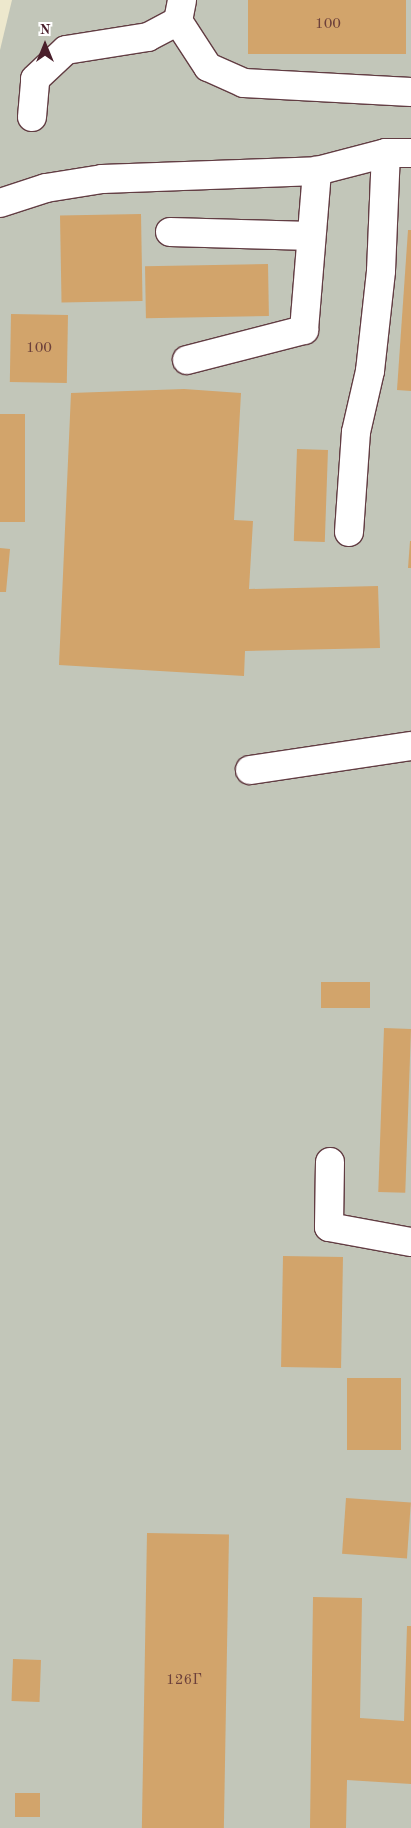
<!DOCTYPE html>
<meta charset="utf-8">
<style>
body{margin:0}
#map{position:relative;width:411px;height:1828px;overflow:hidden;background:#ede8cd;font-family:"Old Standard TT",serif}
div>[style]{position:absolute}
[style*='--x']{left:calc(var(--x)*1px);top:calc(var(--y)*1px);width:calc(var(--w)*1px);rotate:calc(var(--a)*1deg)}
.industrial>*{inset:0;background:#c2c6b9}
.building>*{inset:0;background:#d2a46b;transform-origin:0 0}
.roads{filter:drop-shadow(1px 0 #623d43) drop-shadow(-1px 0 #623d43) drop-shadow(0 1px #623d43) drop-shadow(0 -1px #623d43)}
.minor>*{height:28px;margin:-14px;padding:0 14px;transform-origin:14px;border-radius:14px;background:#fff}
span{translate:-50% -50%;white-space:nowrap;text-align:center;line-height:1.15;-webkit-text-stroke:4px #fff;paint-order:stroke}
.number-label{font-size:15px;color:#6c403b}
.number-label span{-webkit-text-stroke-width:0}
.north{position:absolute;left:20px;top:20px;width:50px;height:50px;-webkit-text-stroke:4px #fff;paint-order:stroke;rotate:0deg;font-size:14px;font-weight:700;line-height:20px;text-align:center;color:#4a1f2b}
.north::after{content:'';display:block;margin:auto;width:18px;height:22px;background:#4a1f2b;clip-path:polygon(50% 0,100% 100%,50% 72%,0 100%)}
</style>
<div id="map">
<div class="industrial">
<div style="clip-path:polygon(12px 0,411px 0,411px 1828px,0 1828px,0 50px)"></div>
</div>
<div class="building">
<div style="left:248px;top:0;width:158px;height:54px"></div>
<div style="left:141px;top:214px;width:87px;height:81px;rotate:89deg"></div>
<div style="clip-path:polygon(408px 230px,411px 230px,411px 391px,397px 390px)"></div>
<div style="left:268px;top:264px;width:52px;height:123px;rotate:89deg"></div>
<div style="left:11px;top:314px;width:57px;height:68px;rotate:1deg"></div>
<div style="clip-path:polygon(184px 389px,241px 393px,234px 520px,253px 521px,249px 589px,378px 586px,380px 648px,245px 651px,244px 676px,59px 665px,71px 393px)"></div>
<div style="left:0;top:414px;width:25px;height:108px"></div>
<div style="left:297px;top:449px;width:31px;height:92px;rotate:2deg"></div>
<div style="clip-path:polygon(410px 541px,411px 541px,411px 568px,408px 568px)"></div>
<div style="clip-path:polygon(0 548px,10px 549px,6px 592px,0 592px)"></div>
<div style="left:321px;top:982px;width:49px;height:26px"></div>
<div style="left:384px;top:1028px;width:27px;height:164px;rotate:2deg"></div>
<div style="left:283px;top:1256px;width:60px;height:111px;rotate:1deg"></div>
<div style="left:347px;top:1378px;width:54px;height:72px"></div>
<div style="left:346px;top:1498px;width:65px;height:56px;rotate:4deg"></div>
<div style="left:147px;top:1533px;width:82px;height:295px;rotate:1deg"></div>
<div style="clip-path:polygon(313px 1597px,362px 1598px,360px 1718px,404px 1721px,407px 1626px,411px 1626px,411px 1784px,347px 1780px,346px 1828px,310px 1828px)"></div>
<div style="left:13px;top:1659px;width:28px;height:42px;rotate:2deg"></div>
<div style="left:40px;top:1793px;width:24px;height:25px;rotate:90deg"></div>
</div>
<div class="roads">
<div class="minor">
<div style="--x:178;--y:21;--w:55;--a:56.9"></div>
<div style="--x:208;--y:67;--w:39;--a:24"></div>
<div style="--x:244;--y:83;--w:167;--a:3.1"></div>
<div style="--x:32;--y:117;--w:38;--a:-85"></div>
<div style="--x:35;--y:79;--w:42;--a:-43.1"></div>
<div style="--x:66;--y:50;--w:83;--a:-9"></div>
<div style="--x:148;--y:37;--w:34;--a:-28"></div>
<div style="--x:178;--y:21;--w:21;--a:-79"></div>
<div style="--x:0;--y:203;--w:48;--a:-18.1"></div>
<div style="--x:46;--y:188;--w:57;--a:-9.1"></div>
<div style="--x:102;--y:179;--w:215;--a:-2.1"></div>
<div style="--x:170;--y:232;--w:141;--a:1.6"></div>
<div style="--x:187;--y:360;--w:121;--a:-14.4"></div>
<div style="--x:304;--y:330;--w:160;--a:-85.3"></div>
<div style="--x:317;--y:171;--w:71;--a:-14.6"></div>
<div style="--x:386;--y:153;--w:25;--a:0"></div>
<div style="--x:349;--y:532;--w:100;--a:-86"></div>
<div style="--x:356;--y:432;--w:63;--a:-77.1"></div>
<div style="--x:370;--y:371;--w:101;--a:-83.7"></div>
<div style="--x:381;--y:271;--w:118;--a:-87.6"></div>
<div style="--x:250;--y:770;--w:163;--a:-8.5"></div>
<div style="--x:330;--y:1162;--w:65;--a:90.9"></div>
<div style="--x:329;--y:1227;--w:83;--a:10.4"></div>
</div>
</div>
<div class="number-label">
<span style="left:328px;top:25px">100</span>
<span style="left:39px;top:349px">100</span>
<span style="left:184px;top:1681px">126Г</span>
</div>
<div class="north">N</div>
</div>
